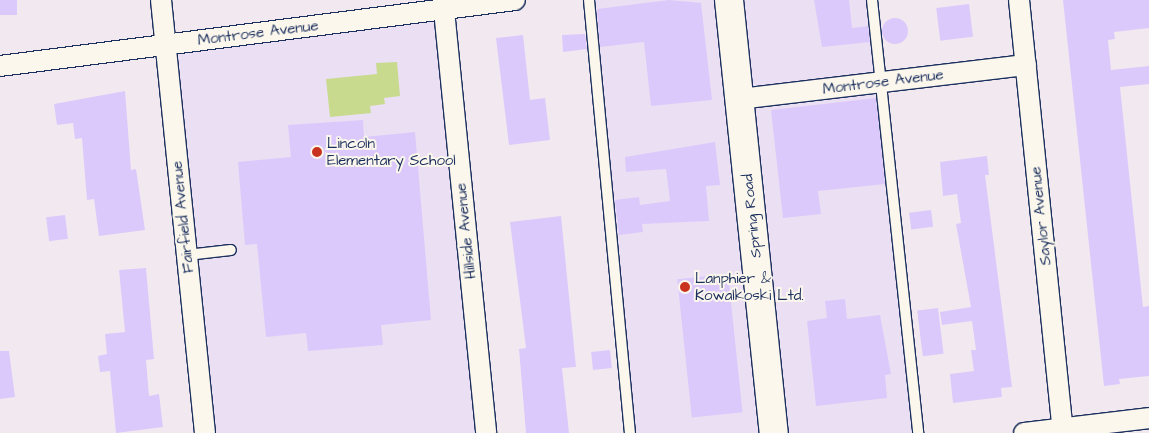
<!DOCTYPE html>
<style>
body{margin:0}
#map{position:relative;width:1149px;height:433px;overflow:hidden;background:#f2e9f0;font-family:"Architects Daughter",sans-serif}
div>[style]{position:absolute}
[style*='--x']{left:calc(var(--x)*1px);top:calc(var(--y)*1px);width:calc(var(--w)*1px);rotate:calc(var(--a)*1deg)}
.built>*{inset:0;background:#ebdff3;transform-origin:0 0}
.green>*{inset:0;background:#c8da8e}
.building>*{inset:0;background:#dcc9fb;transform-origin:0 0}
.round{border-radius:50%}
.roads{filter:drop-shadow(1px 0 #1b2f5e) drop-shadow(-1px 0 #1b2f5e) drop-shadow(0 1px #1b2f5e) drop-shadow(0 -1px #1b2f5e)}
.lane>*{height:10px;margin:-5px;padding:0 5px;transform-origin:5px;border-radius:5px;background:#fbf7ec}
.street>*{height:20px;margin:-10px;padding:0 10px;transform-origin:10px;border-radius:10px;background:#fbf7ec}
.secondary>*{height:28px;margin:-14px;padding:0 14px;transform-origin:14px;border-radius:14px;background:#fbf7ec}
.dots>*{width:14px;height:14px;translate:-50% -50%;box-sizing:border-box;border:2px solid #fbf7ec;border-radius:50%}
span{translate:-50% -50%;white-space:nowrap;text-align:center;line-height:1.15;-webkit-text-stroke:4px #fbf7ec;paint-order:stroke}
.street-label{font-size:15px;color:#1b2f5e}
.poi-label{font-size:15px;color:#1b2f5e}
.left{translate:0 -50%;text-align:left}
</style>
<div id="map">
<div class="built">
<div style="clip-path:polygon(587px 0,871px 0,919px 433px,626px 433px)"></div>
<div style="left:437px;top:16px;width:419px;height:267px;rotate:84deg"></div>
</div>
<div class="green">
<div style="clip-path:polygon(397px 62px,400px 96px,384px 98px,385px 104px,370px 106px,371px 113px,330px 117px,326px 79px,377px 74px,376px 63px)"></div>
</div>
<div class="building">
<div style="left:0;top:0;width:17px;height:15px"></div>
<div style="clip-path:polygon(669px 0,701px 3px,712px 100px,651px 106px,644px 42px,600px 47px,597px 9px)"></div>
<div style="clip-path:polygon(814px 0,849px 0,852px 28px,868px 26px,870px 42px,822px 47px)"></div>
<div style="clip-path:polygon(1063px 0,1149px 0,1149px 28px,1114px 32px,1115px 39px,1108px 40px,1111px 70px,1149px 66px,1149px 84px,1120px 87px,1143px 307px,1149px 306px,1149px 376px,1119px 379px,1120px 384px,1104px 386px)"></div>
<div style="left:969px;top:4px;width:33px;height:33px;rotate:83deg"></div>
<div class="round" style="left:882px;top:18px;width:26px;height:26px"></div>
<div style="clip-path:polygon(585px 34px,587px 49px,563px 52px,562px 35px)"></div>
<div style="clip-path:polygon(523px 35px,530px 100px,545px 98px,550px 140px,509px 145px,496px 38px)"></div>
<div style="clip-path:polygon(125px 91px,131px 170px,136px 169px,145px 230px,99px 236px,94px 199px,87px 200px,82px 138px,75px 139px,73px 123px,57px 125px,54px 104px)"></div>
<div style="clip-path:polygon(876px 98px,885px 184px,818px 191px,821px 214px,783px 218px,771px 110px)"></div>
<div style="clip-path:polygon(363px 120px,364px 137px,415px 132px,431px 320px,381px 325px,383px 345px,308px 351px,306px 333px,266px 337px,257px 244px,245px 245px,238px 162px,291px 157px,288px 125px)"></div>
<div style="clip-path:polygon(715px 142px,720px 185px,706px 186px,709px 221px,642px 224px,643px 232px,619px 235px,615px 200px,639px 197px,640px 205px,670px 201px,666px 169px,626px 172px,625px 157px)"></div>
<div style="clip-path:polygon(987px 156px,989px 175px,985px 175px,1012px 387px,1001px 388px,1002px 397px,953px 403px,950px 374px,974px 371px,971px 350px,976px 350px,972px 321px,942px 325px,940px 312px,971px 307px,956px 224px,961px 223px,957px 194px,943px 196px,940px 162px)"></div>
<div style="left:931px;top:210px;width:17px;height:22px;rotate:83deg"></div>
<div style="left:65px;top:215px;width:24px;height:19px;rotate:83deg"></div>
<div style="clip-path:polygon(561px 216px,576px 367px,562px 368px,569px 433px,526px 433px,519px 349px,526px 348px,510px 222px)"></div>
<div style="clip-path:polygon(146px 268px,154px 359px,146px 360px,149px 396px,159px 394px,163px 427px,116px 433px,110px 371px,100px 372px,98px 356px,107px 354px,105px 334px,125px 332px,119px 270px)"></div>
<div style="left:728px;top:274px;width:139px;height:51px;rotate:84deg"></div>
<div style="clip-path:polygon(845px 299px,847px 319px,880px 315px,891px 374px,885px 375px,887px 398px,816px 406px,807px 321px,827px 318px,825px 301px)"></div>
<div style="left:938px;top:308px;width:46px;height:21px;rotate:83deg"></div>
<div style="left:610px;top:350px;width:18px;height:19px;rotate:84deg"></div>
<div style="clip-path:polygon(0 351px,9px 351px,15px 397px,0 399px)"></div>
</div>
<div class="roads">
<div class="lane">
<div style="--x:589;--y:0;--w:435;--a:84.6"></div>
<div style="--x:872;--y:0;--w:435;--a:83.9"></div>
<div style="--x:187;--y:255;--w:44;--a:-6.5"></div>
</div>
<div class="street">
<div style="--x:161;--y:0;--w:435;--a:84.2"></div>
<div style="--x:443;--y:0;--w:435;--a:84.3"></div>
<div style="--x:1019;--y:0;--w:435;--a:84.2"></div>
<div style="--x:0;--y:66;--w:519;--a:-7.3"></div>
<div style="--x:740;--y:99;--w:288;--a:-6.8"></div>
<div style="--x:1024;--y:433;--w:126;--a:-6.8"></div>
</div>
<div class="secondary">
<div style="--x:729;--y:0;--w:435;--a:84.1"></div>
</div>
</div>
<div class="dots">
<div style="left:317px;top:152px;background:#c8321e"></div>
<div style="left:685px;top:287px;background:#c8321e"></div>
</div>
<div class="street-label">
<span style="left:258px;top:33px;rotate:-7deg">Montrose Avenue</span>
<span style="left:883px;top:82px;rotate:-7deg">Montrose Avenue</span>
<span style="left:752px;top:216px;rotate:-96deg">Spring Road</span>
<span style="left:1041px;top:216px;rotate:-96deg">Saylor Avenue</span>
<span style="left:183px;top:217px;rotate:-96deg">Fairfield Avenue</span>
<span style="left:466px;top:231px;rotate:-96deg">Hillside Avenue</span>
</div>
<div class="poi-label">
<span class="left" style="left:327px;top:152px">Lincoln<br>Elementary School</span>
<span class="left" style="left:695px;top:287px">Lanphier &amp;<br>Kowalkoski Ltd.</span>
</div>
</div>
